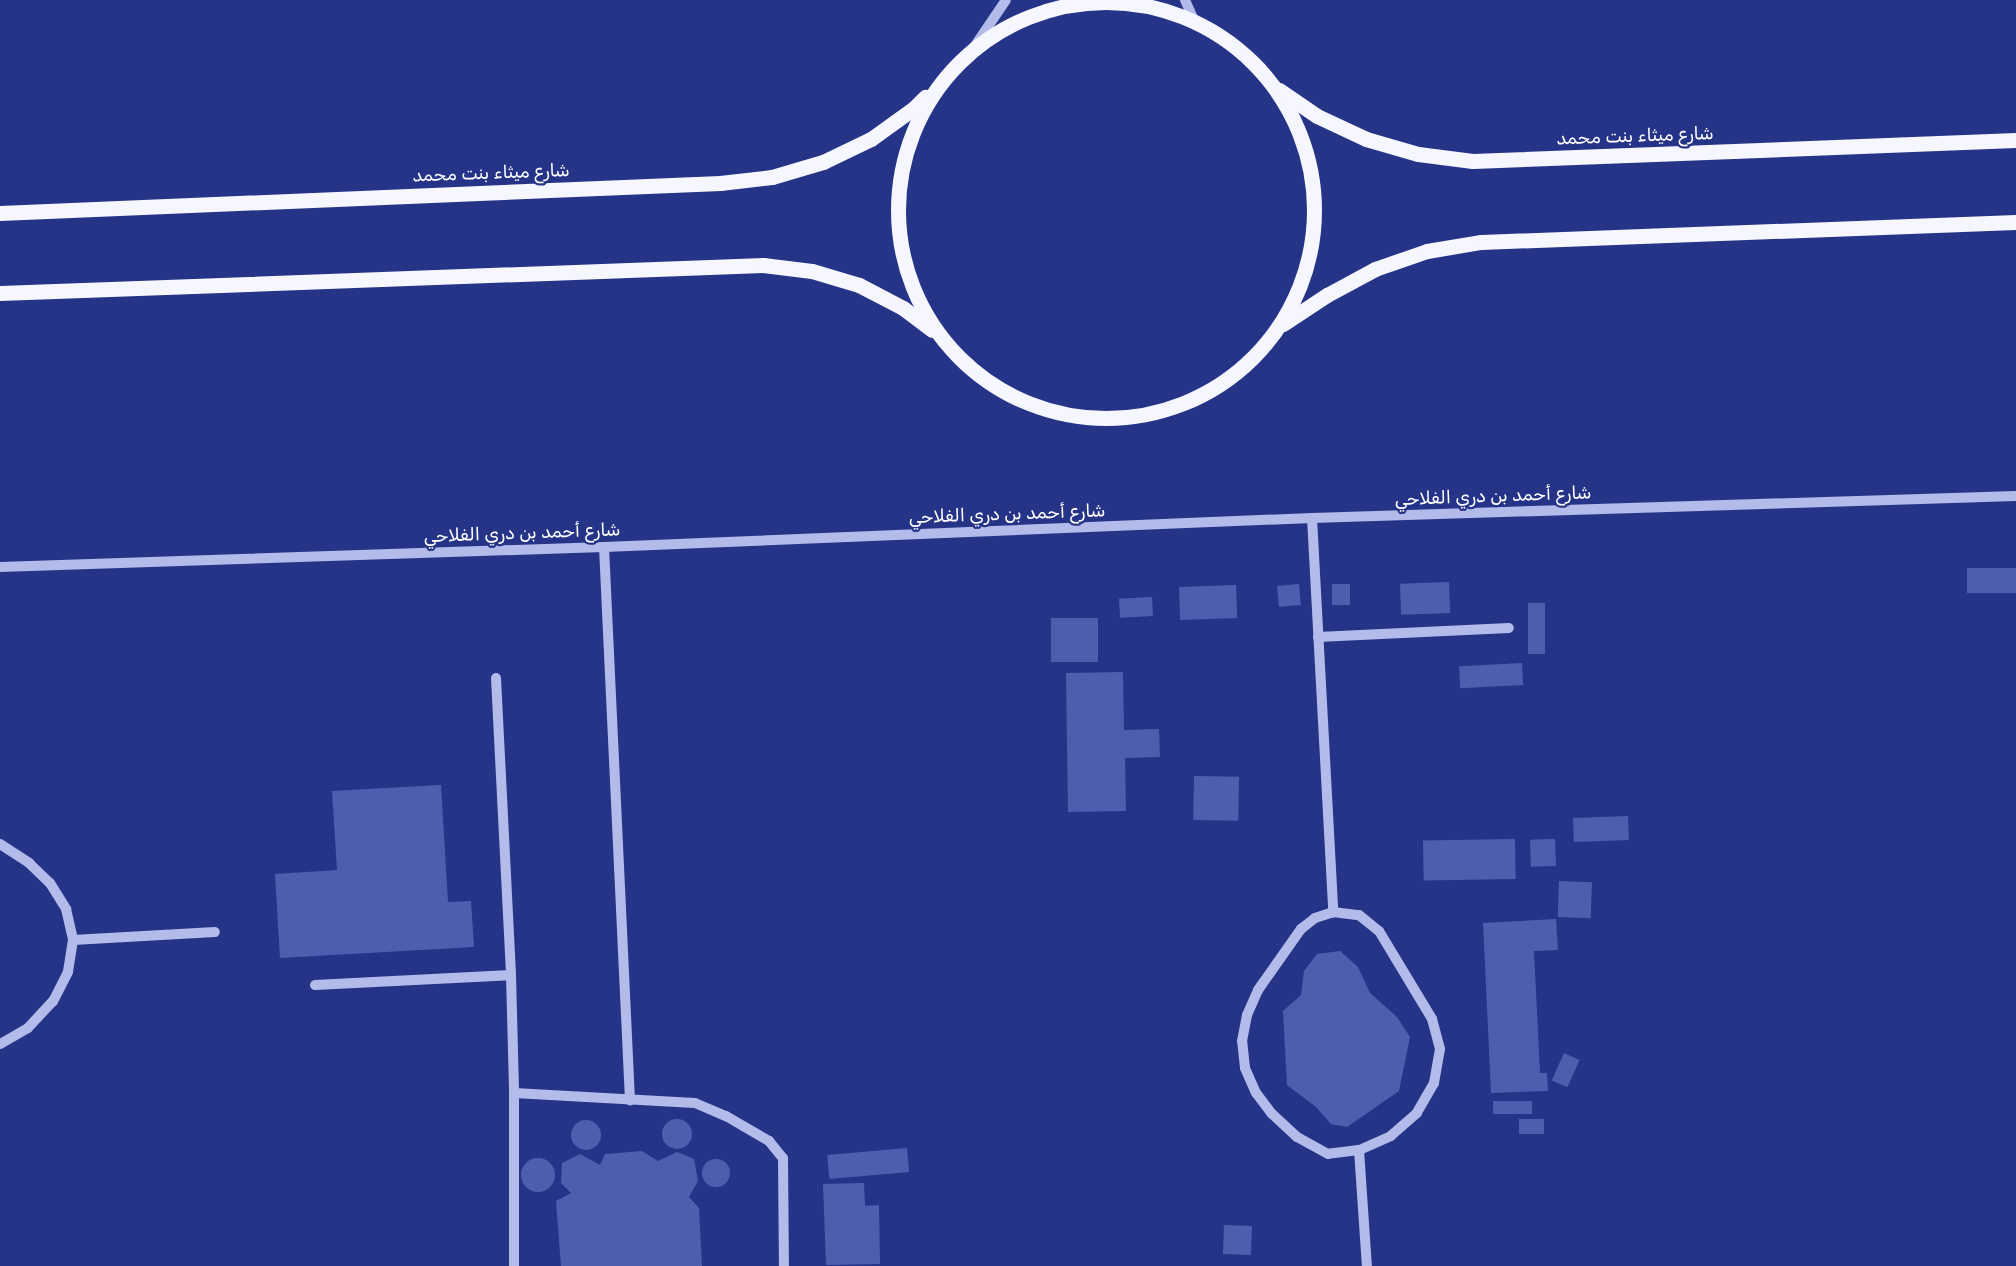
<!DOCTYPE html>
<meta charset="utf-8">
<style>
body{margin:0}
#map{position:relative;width:2016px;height:1266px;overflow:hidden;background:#263488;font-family:Rubik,"Noto Sans Arabic",sans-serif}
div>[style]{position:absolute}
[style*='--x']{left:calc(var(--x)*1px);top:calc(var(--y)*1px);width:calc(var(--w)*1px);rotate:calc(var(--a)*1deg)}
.building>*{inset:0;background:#4e5eaf;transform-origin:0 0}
.round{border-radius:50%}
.minor>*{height:10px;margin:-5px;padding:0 5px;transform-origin:5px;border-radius:5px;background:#b2bbe9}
.major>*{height:15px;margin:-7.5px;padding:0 7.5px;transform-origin:7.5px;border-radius:7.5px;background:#f5f6fe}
.major>.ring{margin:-7.5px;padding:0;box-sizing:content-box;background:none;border:15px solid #f5f6fe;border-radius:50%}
span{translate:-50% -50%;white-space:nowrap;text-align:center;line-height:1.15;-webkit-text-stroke:4.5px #263488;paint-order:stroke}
.street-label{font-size:18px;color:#fff}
</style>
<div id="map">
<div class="building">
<div style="left:2016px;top:568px;width:25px;height:49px;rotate:90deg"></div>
<div style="left:1449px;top:582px;width:31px;height:49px;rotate:88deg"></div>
<div style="left:1299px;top:584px;width:21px;height:22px;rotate:85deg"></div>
<div style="left:1350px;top:584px;width:21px;height:18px;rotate:90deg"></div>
<div style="left:1236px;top:585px;width:33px;height:57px;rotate:88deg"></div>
<div style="left:1152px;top:597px;width:19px;height:33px;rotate:87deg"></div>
<div style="left:1528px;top:603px;width:17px;height:51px"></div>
<div style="left:1051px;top:618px;width:47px;height:44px"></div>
<div style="left:1522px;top:663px;width:22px;height:63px;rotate:87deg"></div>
<div style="clip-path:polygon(1123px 672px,1124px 730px,1159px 729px,1160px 757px,1125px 758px,1126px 811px,1068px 812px,1066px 673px)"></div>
<div style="left:1194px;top:776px;width:45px;height:44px;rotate:1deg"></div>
<div style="clip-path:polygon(441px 785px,448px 902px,471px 901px,474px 947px,280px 958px,275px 874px,337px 870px,332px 791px)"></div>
<div style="left:1628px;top:816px;width:24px;height:55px;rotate:88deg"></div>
<div style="left:1515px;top:839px;width:40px;height:92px;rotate:89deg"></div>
<div style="left:1555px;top:839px;width:27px;height:25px;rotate:88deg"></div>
<div style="left:1559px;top:881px;width:33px;height:36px;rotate:2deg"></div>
<div style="clip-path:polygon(1556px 919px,1558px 950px,1534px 951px,1540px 1073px,1547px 1073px,1548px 1091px,1491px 1093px,1483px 923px)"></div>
<div style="clip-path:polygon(1340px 951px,1358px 967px,1370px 993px,1397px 1017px,1410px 1037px,1399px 1091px,1347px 1127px,1331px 1124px,1316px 1107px,1287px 1085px,1283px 1011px,1301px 995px,1304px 971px,1317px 954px)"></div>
<div style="left:1564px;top:1053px;width:17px;height:30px;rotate:24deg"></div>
<div style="left:1532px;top:1101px;width:13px;height:39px;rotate:90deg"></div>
<div style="left:1519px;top:1119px;width:25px;height:15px"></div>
<div class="round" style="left:662px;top:1119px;width:30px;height:30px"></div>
<div class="round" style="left:571px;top:1120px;width:30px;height:30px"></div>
<div style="left:907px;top:1148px;width:24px;height:80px;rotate:85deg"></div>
<div style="clip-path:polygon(642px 1151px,658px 1161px,677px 1152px,694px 1159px,698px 1181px,689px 1197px,699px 1208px,702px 1266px,561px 1266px,556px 1201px,571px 1193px,561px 1183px,562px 1163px,580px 1154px,600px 1165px,605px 1154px)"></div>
<div class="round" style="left:521px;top:1158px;width:34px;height:34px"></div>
<div class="round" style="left:702px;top:1159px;width:28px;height:28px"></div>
<div style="clip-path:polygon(864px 1183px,865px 1206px,879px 1205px,880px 1264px,826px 1265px,823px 1184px)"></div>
<div style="left:1224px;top:1225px;width:28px;height:29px;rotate:2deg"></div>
</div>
<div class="minor">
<div style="--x:1185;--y:0;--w:24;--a:66"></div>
<div style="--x:972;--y:50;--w:60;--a:-55.8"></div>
<div style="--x:1312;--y:518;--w:395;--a:86.9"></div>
<div style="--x:604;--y:547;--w:554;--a:87.31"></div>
<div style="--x:0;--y:567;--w:604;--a:-1.9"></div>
<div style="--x:604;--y:547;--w:709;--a:-2.35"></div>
<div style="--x:1312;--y:518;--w:704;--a:-1.79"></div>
<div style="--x:1318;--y:637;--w:191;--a:-2.7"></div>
<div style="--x:496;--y:678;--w:297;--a:87.1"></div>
<div style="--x:511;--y:975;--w:118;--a:88.5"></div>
<div style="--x:514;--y:1093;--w:173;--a:90"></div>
<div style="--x:0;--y:844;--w:35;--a:33"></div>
<div style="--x:29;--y:863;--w:29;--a:44"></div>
<div style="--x:50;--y:883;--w:31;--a:58"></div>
<div style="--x:66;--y:909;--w:32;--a:77"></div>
<div style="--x:73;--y:940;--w:32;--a:99"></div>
<div style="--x:68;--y:972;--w:33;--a:117"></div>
<div style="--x:53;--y:1001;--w:37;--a:133"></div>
<div style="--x:28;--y:1028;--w:32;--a:150"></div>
<div style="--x:1333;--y:912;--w:26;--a:7"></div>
<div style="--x:1359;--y:915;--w:26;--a:39"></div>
<div style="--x:1379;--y:931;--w:103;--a:58.9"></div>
<div style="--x:1432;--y:1019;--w:31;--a:75"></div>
<div style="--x:1440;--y:1049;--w:35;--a:100"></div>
<div style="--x:1434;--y:1083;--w:34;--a:120"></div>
<div style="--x:1417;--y:1113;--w:35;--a:139"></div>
<div style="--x:1391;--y:1136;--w:35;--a:156"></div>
<div style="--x:1359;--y:1150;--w:31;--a:173"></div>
<div style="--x:1328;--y:1154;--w:35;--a:-151"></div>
<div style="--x:1297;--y:1137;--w:34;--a:-137"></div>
<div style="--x:1272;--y:1114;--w:26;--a:-127"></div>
<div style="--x:1256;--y:1093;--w:27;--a:-114"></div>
<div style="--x:1245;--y:1068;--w:27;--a:-96"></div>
<div style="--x:1242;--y:1041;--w:26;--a:-79"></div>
<div style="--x:1247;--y:1015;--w:27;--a:-66"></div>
<div style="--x:1258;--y:990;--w:75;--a:-54.8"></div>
<div style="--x:1301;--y:929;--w:18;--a:-38"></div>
<div style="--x:1315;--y:918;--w:19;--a:-18"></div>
<div style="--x:73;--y:940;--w:142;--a:-3.2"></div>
<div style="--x:315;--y:985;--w:196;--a:-2.9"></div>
<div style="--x:514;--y:1093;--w:181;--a:3.2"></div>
<div style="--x:695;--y:1103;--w:34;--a:23"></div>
<div style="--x:726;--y:1116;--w:50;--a:30.2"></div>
<div style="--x:769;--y:1141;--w:22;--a:51"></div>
<div style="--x:783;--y:1158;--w:108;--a:89.5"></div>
<div style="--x:1359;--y:1150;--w:116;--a:86.1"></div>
</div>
<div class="major">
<div class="ring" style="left:898px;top:2px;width:401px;height:401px"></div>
<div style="--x:1279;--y:90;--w:46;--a:34.4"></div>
<div style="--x:1317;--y:116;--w:54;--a:25.1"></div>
<div style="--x:1366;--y:139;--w:54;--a:16.1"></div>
<div style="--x:1418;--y:154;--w:55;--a:7.3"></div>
<div style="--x:1473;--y:161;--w:543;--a:-2.21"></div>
<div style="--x:0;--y:213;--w:721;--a:-2.39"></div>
<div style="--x:720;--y:183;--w:52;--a:-6.6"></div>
<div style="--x:772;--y:177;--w:53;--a:-16.4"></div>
<div style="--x:823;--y:162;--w:53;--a:-25.6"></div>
<div style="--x:871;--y:139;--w:53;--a:-35.8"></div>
<div style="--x:914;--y:108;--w:16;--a:-45"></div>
<div style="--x:0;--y:293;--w:764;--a:-2.1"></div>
<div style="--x:763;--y:265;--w:49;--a:7"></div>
<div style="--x:812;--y:271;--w:49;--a:16.6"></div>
<div style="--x:859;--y:285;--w:50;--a:27.6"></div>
<div style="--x:903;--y:308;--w:36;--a:37"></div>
<div style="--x:1283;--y:324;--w:53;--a:-33.4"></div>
<div style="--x:1327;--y:295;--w:55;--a:-28.4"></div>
<div style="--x:1375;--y:269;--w:55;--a:-19.1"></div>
<div style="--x:1427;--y:251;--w:55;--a:-9.5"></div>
<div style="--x:1481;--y:242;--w:535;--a:-2.14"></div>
</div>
<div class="street-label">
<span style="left:1635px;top:136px;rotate:-2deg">شارع ميثاء بنت محمد</span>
<span style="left:491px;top:173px;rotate:-2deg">شارع ميثاء بنت محمد</span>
<span style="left:1493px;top:496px;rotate:-2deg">شارع أحمد بن دري الفلاحي</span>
<span style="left:1007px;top:514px;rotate:-2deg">شارع أحمد بن دري الفلاحي</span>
<span style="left:522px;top:533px;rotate:-2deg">شارع أحمد بن دري الفلاحي</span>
</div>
</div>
